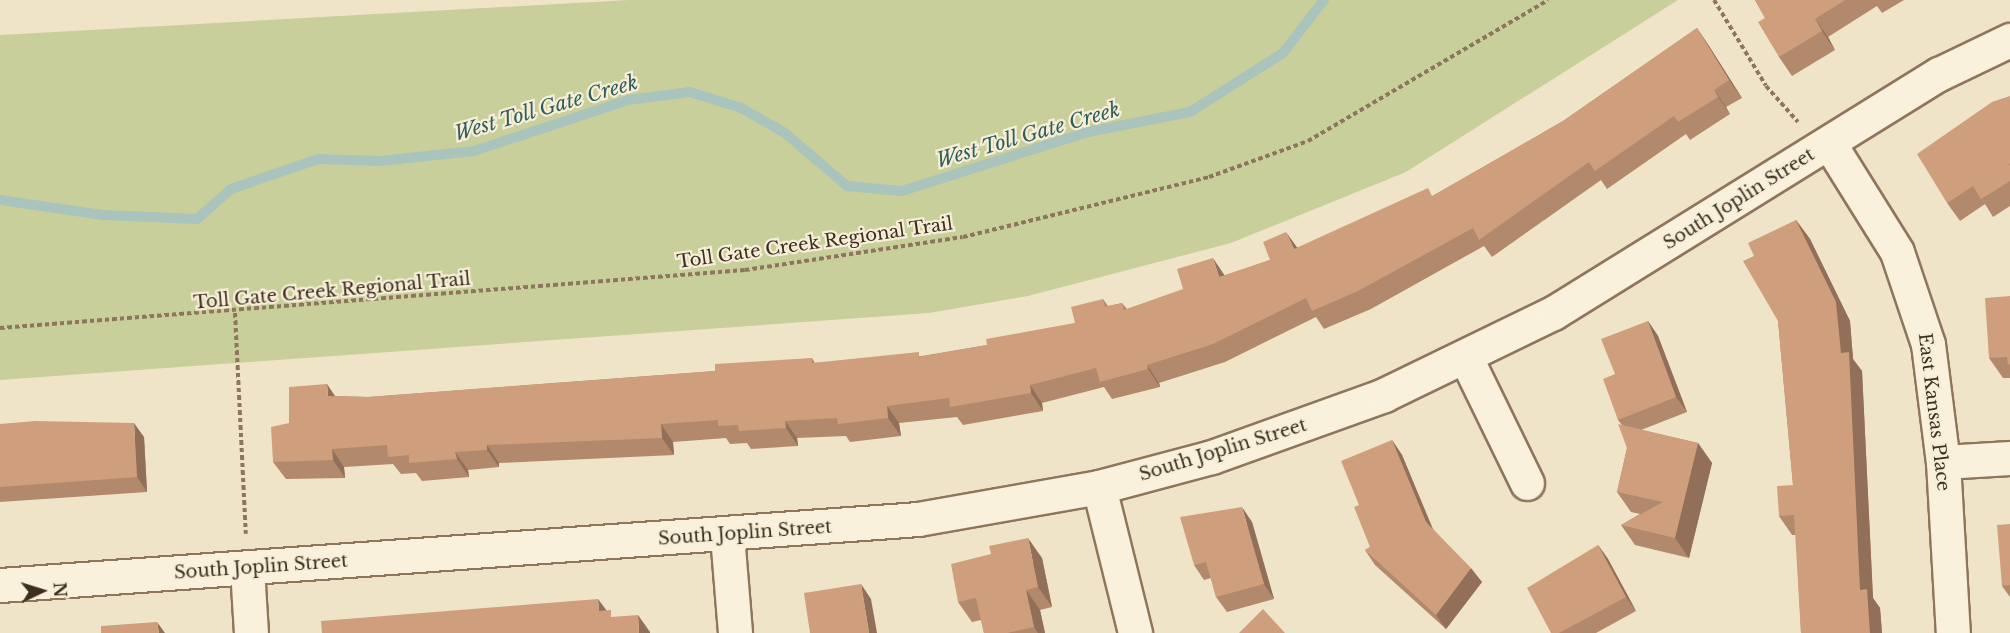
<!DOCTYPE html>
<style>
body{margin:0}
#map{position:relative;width:2010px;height:633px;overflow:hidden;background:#f0e4c8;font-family:"Libre Baskerville",serif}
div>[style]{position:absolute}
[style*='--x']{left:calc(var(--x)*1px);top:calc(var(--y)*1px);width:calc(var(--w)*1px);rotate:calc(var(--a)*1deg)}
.green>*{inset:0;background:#c9cf9b}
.stream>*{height:10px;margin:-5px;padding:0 5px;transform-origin:5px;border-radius:5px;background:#a9c4bc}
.path>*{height:4px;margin-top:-2px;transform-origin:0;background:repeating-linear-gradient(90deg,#8d765c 0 4.5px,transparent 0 7.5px)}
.roads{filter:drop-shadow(2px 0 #8d765c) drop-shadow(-2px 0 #8d765c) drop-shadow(0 2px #8d765c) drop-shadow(0 -2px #8d765c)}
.minor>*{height:33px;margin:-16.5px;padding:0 16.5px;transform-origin:16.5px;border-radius:16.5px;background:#faf1dc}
.wall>*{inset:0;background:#b2896c}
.shaded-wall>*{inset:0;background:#916f58}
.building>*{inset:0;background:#cf9f7d}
span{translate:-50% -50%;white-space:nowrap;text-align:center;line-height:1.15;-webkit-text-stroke:4.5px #f7eed8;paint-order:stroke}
.street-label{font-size:18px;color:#3d2e20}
.water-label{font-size:20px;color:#2f5d5a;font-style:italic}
.north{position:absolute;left:12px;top:561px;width:60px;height:60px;-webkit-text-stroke:4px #f7eed8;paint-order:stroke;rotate:86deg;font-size:16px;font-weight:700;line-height:24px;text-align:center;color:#3d2e20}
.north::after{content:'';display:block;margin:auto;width:21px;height:27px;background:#3d2e20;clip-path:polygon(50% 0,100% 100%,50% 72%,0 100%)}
</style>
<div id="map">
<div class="green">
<div style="clip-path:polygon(629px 0,1678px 0,1406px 172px,1231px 243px,1028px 296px,929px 313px,0 380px,0 35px)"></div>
</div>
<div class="stream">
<div style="--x:0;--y:200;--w:104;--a:8.3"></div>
<div style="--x:103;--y:215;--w:94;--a:2.4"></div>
<div style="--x:197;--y:219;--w:45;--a:-41.4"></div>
<div style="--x:231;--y:189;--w:92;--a:-19"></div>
<div style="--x:318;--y:159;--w:62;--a:1.8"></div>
<div style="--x:380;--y:161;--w:95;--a:-6.1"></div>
<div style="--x:474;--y:151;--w:162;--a:-18.3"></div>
<div style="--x:628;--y:100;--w:63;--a:-7.4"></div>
<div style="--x:690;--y:92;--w:53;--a:17.4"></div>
<div style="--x:741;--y:108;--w:51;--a:29.6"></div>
<div style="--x:785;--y:133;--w:82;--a:40.5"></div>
<div style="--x:847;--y:186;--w:55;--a:5.2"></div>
<div style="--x:902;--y:191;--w:195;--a:-17.6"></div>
<div style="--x:1088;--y:132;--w:104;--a:-11.1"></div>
<div style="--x:1190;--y:112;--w:110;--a:-32.4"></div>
<div style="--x:1283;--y:53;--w:67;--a:-52.3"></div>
</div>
<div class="path">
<div style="--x:1714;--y:0;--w:100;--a:58.8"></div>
<div style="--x:1766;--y:86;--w:48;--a:48.4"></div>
<div style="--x:235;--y:313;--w:221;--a:87.2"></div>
<div style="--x:0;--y:328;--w:747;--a:-4.45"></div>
<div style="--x:745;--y:270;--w:220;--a:-8.6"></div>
<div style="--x:963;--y:237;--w:253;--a:-13.7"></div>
<div style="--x:1209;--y:177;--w:105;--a:-20"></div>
<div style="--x:1308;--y:141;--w:278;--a:-30.4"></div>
</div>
<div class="roads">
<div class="minor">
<div style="--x:1829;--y:143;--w:128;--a:58"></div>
<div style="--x:1897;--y:252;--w:97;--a:71.4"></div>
<div style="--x:1928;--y:344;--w:119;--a:82.8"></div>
<div style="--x:1943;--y:462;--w:171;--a:86.7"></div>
<div style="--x:1466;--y:358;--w:139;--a:64"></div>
<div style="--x:1943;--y:462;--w:67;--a:-3.4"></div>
<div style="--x:1099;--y:487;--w:150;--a:76.1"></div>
<div style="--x:727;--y:535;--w:98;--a:85.3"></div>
<div style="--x:247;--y:568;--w:65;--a:86.5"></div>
<div style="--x:0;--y:585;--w:920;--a:-4.11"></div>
<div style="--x:918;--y:519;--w:184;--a:-10"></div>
<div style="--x:1099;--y:487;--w:117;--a:-14.9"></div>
<div style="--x:1212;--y:457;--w:183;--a:-19.8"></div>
<div style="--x:1384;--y:395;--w:188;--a:-25.9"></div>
<div style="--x:1553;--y:313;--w:454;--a:-31.8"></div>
<div style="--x:1939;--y:74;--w:79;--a:-25.6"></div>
</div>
</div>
<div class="wall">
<div style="clip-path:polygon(1755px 0,1904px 0,1882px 13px,1877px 6px,1828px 37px,1835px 50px,1792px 76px,1779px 57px,1765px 18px)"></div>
<div style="clip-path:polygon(1697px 28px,1709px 46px,1742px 98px,1726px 107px,1730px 114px,1690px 140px,1686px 134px,1607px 189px,1601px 180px,1492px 257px,1484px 246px,1371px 309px,1324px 329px,1316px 317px,1225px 362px,1159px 383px,1160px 387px,1112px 399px,1104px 387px,1042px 403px,1043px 411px,963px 425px,957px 417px,899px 423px,901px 436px,850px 442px,846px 436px,797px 438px,798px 446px,751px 449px,747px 443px,730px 444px,726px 438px,673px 442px,674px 455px,499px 463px,499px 467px,468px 470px,469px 477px,422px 481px,416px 473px,401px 474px,393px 464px,344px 467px,345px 478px,286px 479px,273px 462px,335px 396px,368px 397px,715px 371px,812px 358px,815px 363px,922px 356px,987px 345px,1075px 323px,1103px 299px,1108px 306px,1122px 303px,1127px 309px,1270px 260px,1297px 248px,1433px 196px,1563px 121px)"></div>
<div style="clip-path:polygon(2010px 96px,2010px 206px,1993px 217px,1985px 204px,1960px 221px,1947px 203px)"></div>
<div style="clip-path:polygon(1796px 220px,1810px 239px,1850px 321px,1853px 359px,1862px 371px,1873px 598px,1880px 608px,1882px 633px,1801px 633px,1796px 535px,1792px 535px,1779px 516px,1793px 485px,1778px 321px,1754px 256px)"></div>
<div style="clip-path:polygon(2010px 296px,2010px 378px,2003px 378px,1989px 358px)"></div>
<div style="clip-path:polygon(1648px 321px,1658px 336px,1687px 412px,1641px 430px,1698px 443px,1712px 463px,1689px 558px,1635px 545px,1621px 525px,1640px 514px,1631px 512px,1617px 492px,1627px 448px,1622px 425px,1618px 420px,1615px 374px)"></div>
<div style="clip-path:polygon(0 424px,144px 437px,147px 492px,0 502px)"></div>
<div style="clip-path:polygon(1392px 440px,1402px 455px,1433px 529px,1482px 582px,1446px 629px,1375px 565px,1365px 550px,1370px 547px,1359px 505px)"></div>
<div style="clip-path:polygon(1252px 522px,1274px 599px,1227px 612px,1216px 597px,1211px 578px,1204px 580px,1194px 565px)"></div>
<div style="clip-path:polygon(2010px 524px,2010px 597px,2002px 586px)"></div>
<div style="clip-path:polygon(1598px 545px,1608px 559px,1636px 611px,1596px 633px,1551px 633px)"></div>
<div style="clip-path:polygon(1042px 558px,1052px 607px,1040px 610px,1045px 633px,984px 633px,981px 620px,972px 622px,958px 602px)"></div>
</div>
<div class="shaded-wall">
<div style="clip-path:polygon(1815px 19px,1828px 37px,1835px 50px,1822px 31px)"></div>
<div style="clip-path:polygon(1697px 28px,1709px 46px,1742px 98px,1729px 80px)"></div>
<div style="clip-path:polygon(1714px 90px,1726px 107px,1730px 114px,1718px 97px)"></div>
<div style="clip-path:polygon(1796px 220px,1810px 239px,1850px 321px,1853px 359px,1862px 371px,1873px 598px,1880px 608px,1882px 633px,1870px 633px,1860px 590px)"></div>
<div style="clip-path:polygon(1286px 232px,1299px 250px,1294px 249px)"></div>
<div style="clip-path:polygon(1213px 258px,1225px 276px,1219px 277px)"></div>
<div style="clip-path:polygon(1648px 321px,1658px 336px,1687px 412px,1676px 397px)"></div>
<div style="clip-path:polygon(1147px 365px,1159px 383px,1160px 387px,1148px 369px)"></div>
<div style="clip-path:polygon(327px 384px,339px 402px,328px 396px)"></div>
<div style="clip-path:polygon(1030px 385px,1042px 403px,1043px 411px,1031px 393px)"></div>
<div style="clip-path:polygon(887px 406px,899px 423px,901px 436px,888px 418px)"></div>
<div style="clip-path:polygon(785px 421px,797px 438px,798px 446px,786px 428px)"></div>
<div style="clip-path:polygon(134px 423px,144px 437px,147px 492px,137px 477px)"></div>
<div style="clip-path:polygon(661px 424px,673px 442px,674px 455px,662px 438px)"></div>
<div style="clip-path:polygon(1392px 440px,1402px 455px,1436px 537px,1426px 522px)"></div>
<div style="clip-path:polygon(1698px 443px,1712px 463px,1689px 558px,1675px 538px)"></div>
<div style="clip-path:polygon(487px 445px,499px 463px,499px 467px,487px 450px)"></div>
<div style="clip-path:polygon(332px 449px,344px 467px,345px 478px,333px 460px)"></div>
<div style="clip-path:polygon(455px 452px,468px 470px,469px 477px,457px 459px)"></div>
<div style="clip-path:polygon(1242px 507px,1252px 522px,1274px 599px,1264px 584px)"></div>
<div style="clip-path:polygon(1028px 538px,1042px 558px,1052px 607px,1038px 587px)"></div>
<div style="clip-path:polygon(1598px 545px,1608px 559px,1636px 611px,1626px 597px)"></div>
<div style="clip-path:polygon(1471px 568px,1482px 582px,1446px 629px,1436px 615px)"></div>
<div style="clip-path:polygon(861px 584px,871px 599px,877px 633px,869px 633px)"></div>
<div style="clip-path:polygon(1026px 590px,1040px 610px,1045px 633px,1038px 633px,1034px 627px)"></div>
<div style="clip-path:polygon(598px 599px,610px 615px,599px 611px)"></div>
<div style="clip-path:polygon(638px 615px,650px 632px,650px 633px,639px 633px)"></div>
<div style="clip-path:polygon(157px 622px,165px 633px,159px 633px)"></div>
</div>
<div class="building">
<div style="clip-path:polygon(1755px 0,1845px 0,1815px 19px,1822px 31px,1779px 57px,1758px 22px,1765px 18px)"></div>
<div style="clip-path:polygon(1697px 28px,1729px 80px,1714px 90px,1718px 97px,1678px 122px,1674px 116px,1595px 171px,1589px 162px,1479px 240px,1473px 228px,1358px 291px,1312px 311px,1306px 298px,1213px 344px,1147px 365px,1148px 369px,1100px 382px,1096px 368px,1030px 385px,1031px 393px,950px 407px,949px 398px,887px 406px,888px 418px,838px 424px,837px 418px,785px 421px,786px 428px,739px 431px,738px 425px,718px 426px,718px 420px,661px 424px,662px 438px,487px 445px,487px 450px,455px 452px,457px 459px,409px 463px,409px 455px,388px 457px,387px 445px,332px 449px,333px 460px,273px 462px,271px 427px,289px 423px,289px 387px,327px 384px,328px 396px,368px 397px,715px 371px,715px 364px,812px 358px,812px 363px,919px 352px,919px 357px,987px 345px,986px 339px,1075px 323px,1071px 307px,1103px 299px,1105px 307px,1122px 303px,1124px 310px,1183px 289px,1177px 269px,1213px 258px,1219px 277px,1270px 260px,1263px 242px,1286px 232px,1294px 249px,1428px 188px,1432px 196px,1563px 121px)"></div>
<div style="clip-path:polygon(2010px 96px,2010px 163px,2009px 164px,2010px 166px,2010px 181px,1981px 199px,1973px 186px,1947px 203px,1917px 154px,1992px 102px)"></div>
<div style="clip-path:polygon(1796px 220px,1836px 302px,1841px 353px,1849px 352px,1860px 590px,1867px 589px,1870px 633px,1801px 633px,1794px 515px,1779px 516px,1777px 486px,1793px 485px,1778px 321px,1743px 261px,1754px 256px,1748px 243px)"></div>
<div style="clip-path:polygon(2010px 296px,2010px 364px,2008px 365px,2007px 357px,1989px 358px,1985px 298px)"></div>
<div style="clip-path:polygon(1648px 321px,1676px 397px,1618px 420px,1603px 379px,1615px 374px,1601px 339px)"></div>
<div style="clip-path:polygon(35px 421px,134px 423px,137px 477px,0 487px,0 424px)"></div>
<div style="clip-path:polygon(1618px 424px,1698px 443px,1675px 538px,1621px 525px,1663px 502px,1617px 492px,1627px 448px)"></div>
<div style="clip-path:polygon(1392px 440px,1426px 522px,1471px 568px,1436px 615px,1365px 550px,1370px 547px,1354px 507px,1359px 505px,1341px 461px)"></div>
<div style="clip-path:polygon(1242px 507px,1264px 584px,1216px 597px,1206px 562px,1194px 565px,1180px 517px)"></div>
<div style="clip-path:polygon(2010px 524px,2010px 585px,2002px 586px,1997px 525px)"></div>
<div style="clip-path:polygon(1028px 538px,1038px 587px,1026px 590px,1034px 627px,1007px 633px,984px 633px,976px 598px,958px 602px,951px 564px,991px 554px,989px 546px)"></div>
<div style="clip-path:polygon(1598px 545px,1626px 597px,1559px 633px,1551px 633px,1527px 588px)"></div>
<div style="clip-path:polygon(861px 584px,869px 633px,810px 633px,804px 593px)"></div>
<div style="clip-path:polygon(598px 599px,599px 611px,611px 610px,611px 617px,638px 615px,639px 633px,322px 633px,321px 621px)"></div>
<div style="clip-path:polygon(1263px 609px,1285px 633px,1239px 633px)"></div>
<div style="clip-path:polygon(157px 622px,159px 633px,101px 633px,101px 626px)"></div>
</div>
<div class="street-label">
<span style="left:1739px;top:199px;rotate:-32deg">South Joplin Street</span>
<span style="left:815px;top:243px;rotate:-8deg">Toll Gate Creek Regional Trail</span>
<span style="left:332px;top:291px;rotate:-5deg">Toll Gate Creek Regional Trail</span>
<span style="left:1934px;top:412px;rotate:83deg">East Kansas Place</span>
<span style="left:1223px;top:450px;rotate:-17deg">South Joplin Street</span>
<span style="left:745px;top:533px;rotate:-4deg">South Joplin Street</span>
<span style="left:261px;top:567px;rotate:-4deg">South Joplin Street</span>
</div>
<div class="water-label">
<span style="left:546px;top:108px;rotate:-16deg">West Toll Gate Creek</span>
<span style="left:1028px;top:135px;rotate:-16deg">West Toll Gate Creek</span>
</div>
<div class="north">N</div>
</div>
